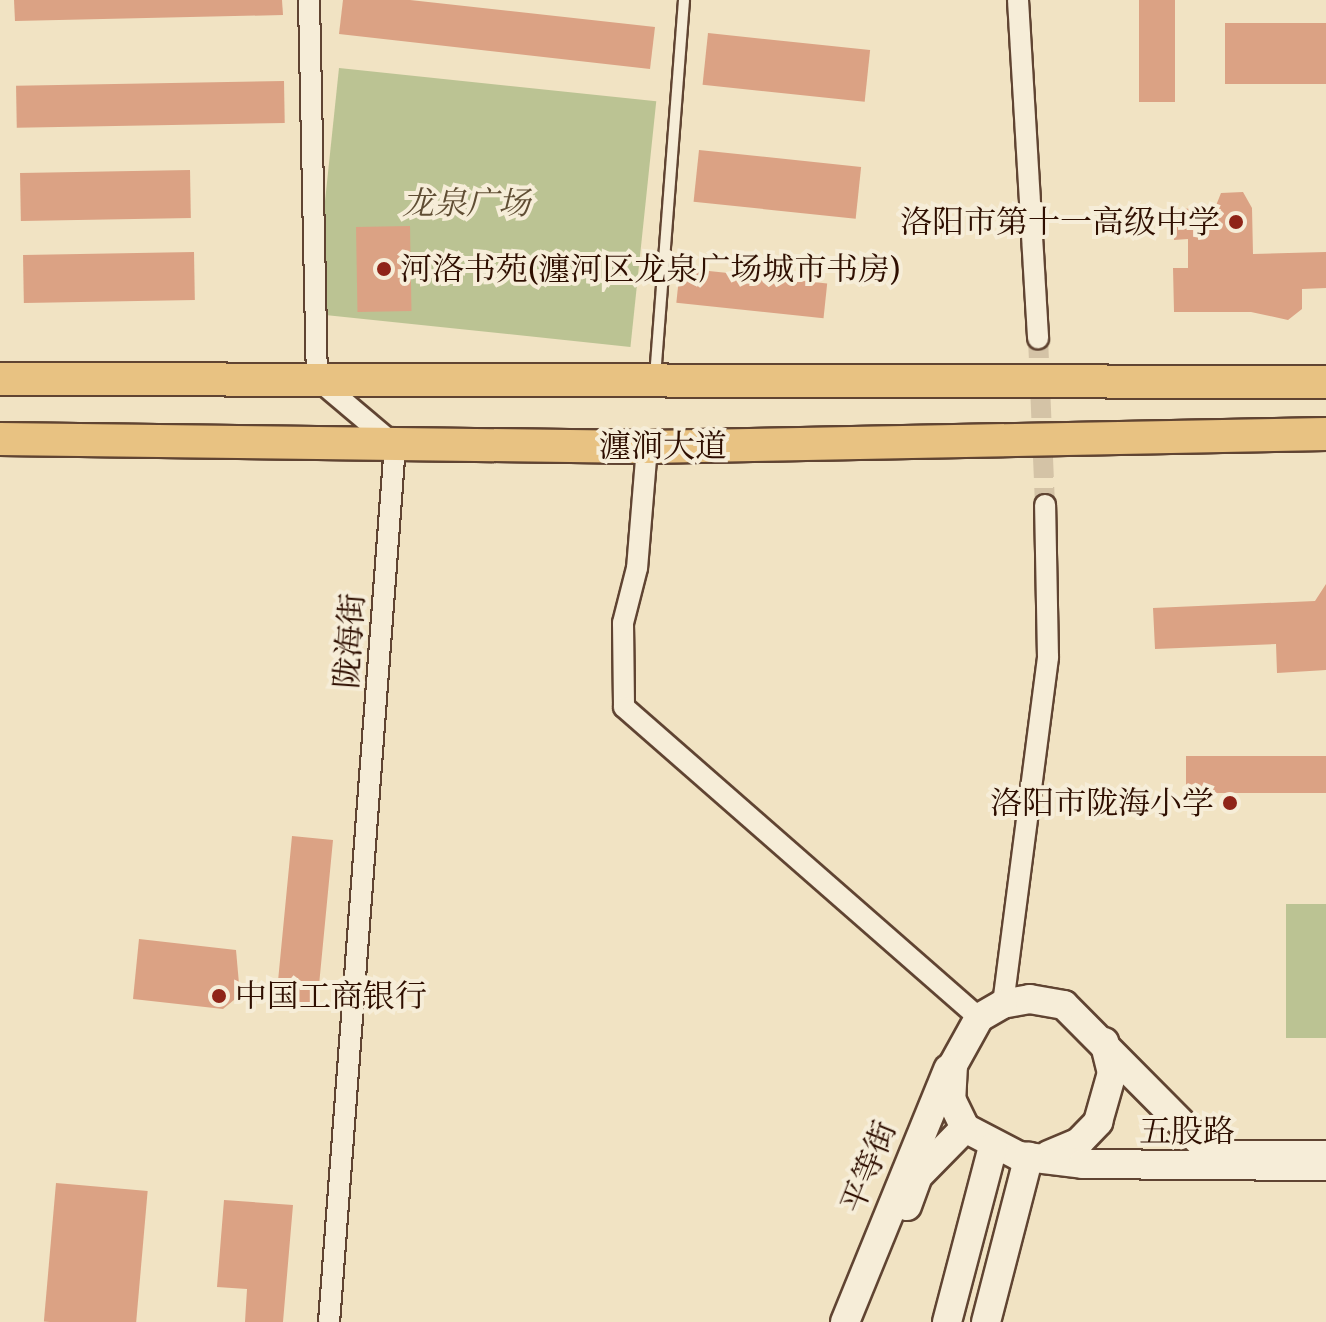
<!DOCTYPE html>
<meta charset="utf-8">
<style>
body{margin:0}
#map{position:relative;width:1326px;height:1322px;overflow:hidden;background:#f1e3c3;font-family:"Gentium Book Plus","Noto Serif SC",serif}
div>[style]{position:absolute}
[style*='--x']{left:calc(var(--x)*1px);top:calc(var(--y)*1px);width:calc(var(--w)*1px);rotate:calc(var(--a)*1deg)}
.green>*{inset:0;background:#bbc393;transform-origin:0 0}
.building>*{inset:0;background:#dba284;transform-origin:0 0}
.street-tunnel>*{height:20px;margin-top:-10px;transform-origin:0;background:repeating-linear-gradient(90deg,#d4c3a6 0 20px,transparent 0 30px)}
.roads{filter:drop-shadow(2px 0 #604432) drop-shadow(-2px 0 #604432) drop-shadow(0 2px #604432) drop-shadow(0 -2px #604432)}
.lane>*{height:10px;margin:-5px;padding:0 5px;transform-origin:5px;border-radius:5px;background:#f6edd8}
.street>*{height:20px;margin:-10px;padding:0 10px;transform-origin:10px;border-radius:10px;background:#f6edd8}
.secondary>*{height:28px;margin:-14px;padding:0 14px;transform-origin:14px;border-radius:14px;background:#f6edd8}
.primary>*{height:32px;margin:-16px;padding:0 16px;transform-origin:16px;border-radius:16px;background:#e8c282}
.dots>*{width:22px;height:22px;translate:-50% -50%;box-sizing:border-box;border:4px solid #f6edd8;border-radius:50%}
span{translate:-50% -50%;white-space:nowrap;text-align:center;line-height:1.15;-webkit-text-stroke:8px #f6edd8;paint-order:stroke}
.park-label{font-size:32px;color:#604e34;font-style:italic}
.poi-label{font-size:32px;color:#2f0f01}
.right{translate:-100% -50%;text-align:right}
.left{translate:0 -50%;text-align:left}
.street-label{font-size:32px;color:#2f0f01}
</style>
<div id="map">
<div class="green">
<div style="left:339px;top:68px;width:319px;height:247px;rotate:6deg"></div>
<div style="left:1326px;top:904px;width:134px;height:40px;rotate:90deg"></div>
</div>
<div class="building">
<div style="clip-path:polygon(14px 0,282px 0,283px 15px,15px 21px)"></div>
<div style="clip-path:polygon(343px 0,410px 0,655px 27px,650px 69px,339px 34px)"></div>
<div style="left:1139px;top:0;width:36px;height:102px"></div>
<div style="left:1225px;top:23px;width:101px;height:61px"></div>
<div style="left:708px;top:33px;width:163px;height:52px;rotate:6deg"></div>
<div style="left:284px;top:81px;width:42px;height:268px;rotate:89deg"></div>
<div style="left:699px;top:150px;width:163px;height:52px;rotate:6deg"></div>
<div style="left:190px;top:170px;width:48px;height:170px;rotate:89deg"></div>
<div style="clip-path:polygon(1243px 192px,1252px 208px,1253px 254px,1326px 252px,1326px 288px,1302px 289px,1302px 309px,1288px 320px,1251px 312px,1174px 312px,1173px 268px,1188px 268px,1188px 239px,1174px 240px,1173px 209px,1215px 208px,1221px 193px)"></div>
<div style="left:410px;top:226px;width:85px;height:54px;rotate:89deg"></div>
<div style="left:194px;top:252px;width:48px;height:171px;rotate:89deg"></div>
<div style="left:680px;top:268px;width:148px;height:35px;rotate:6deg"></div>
<div style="clip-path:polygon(1326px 584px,1326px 670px,1277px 673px,1276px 644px,1155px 649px,1153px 608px,1315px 601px)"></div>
<div style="left:1326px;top:756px;width:37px;height:140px;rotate:90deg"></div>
<div style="clip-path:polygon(292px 836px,333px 840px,317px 1006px,266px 1000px,267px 980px,278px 981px)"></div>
<div style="clip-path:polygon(139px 939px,236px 950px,240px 995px,223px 1009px,133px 999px)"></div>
<div style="left:56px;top:1183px;width:92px;height:139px;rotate:5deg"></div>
<div style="clip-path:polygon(224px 1200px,293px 1205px,283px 1322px,245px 1322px,247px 1289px,217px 1287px)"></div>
</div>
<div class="street-tunnel">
<div style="--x:1038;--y:338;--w:167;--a:87.6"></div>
</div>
<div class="roads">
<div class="lane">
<div style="--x:655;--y:377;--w:378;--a:-85.6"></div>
</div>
<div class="street">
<div style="--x:309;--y:0;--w:379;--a:88.8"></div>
<div style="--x:317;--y:379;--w:102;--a:40.2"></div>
<div style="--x:395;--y:445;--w:879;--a:94.3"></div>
<div style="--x:1018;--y:0;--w:339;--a:86.6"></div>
<div style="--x:647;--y:447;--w:121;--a:94.7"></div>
<div style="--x:637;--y:568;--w:57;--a:104.3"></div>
<div style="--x:623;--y:623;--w:84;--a:89.3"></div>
<div style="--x:624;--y:707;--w:472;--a:41.2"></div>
<div style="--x:1003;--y:1004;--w:350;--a:-82.6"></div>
<div style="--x:1048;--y:657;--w:152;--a:-91.1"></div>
</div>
<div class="secondary">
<div style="--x:1049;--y:1155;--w:33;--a:-23"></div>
<div style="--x:1079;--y:1142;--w:28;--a:-46"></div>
<div style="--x:1098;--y:1122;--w:51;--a:-74.1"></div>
<div style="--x:1112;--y:1073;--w:32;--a:-104"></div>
<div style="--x:1326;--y:1155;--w:113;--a:180"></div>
<div style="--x:1213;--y:1155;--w:211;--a:-134.8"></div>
<div style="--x:1064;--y:1005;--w:35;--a:-170"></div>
<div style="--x:1030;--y:999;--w:27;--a:170"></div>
<div style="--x:1003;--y:1004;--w:28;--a:150"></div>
<div style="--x:979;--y:1018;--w:54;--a:119"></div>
<div style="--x:953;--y:1065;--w:34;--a:93"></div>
<div style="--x:951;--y:1099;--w:32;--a:64"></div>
<div style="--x:965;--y:1128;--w:61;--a:27.4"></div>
<div style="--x:1019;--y:1156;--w:64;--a:7.1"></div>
<div style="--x:1083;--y:1164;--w:243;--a:0.5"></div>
<div style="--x:907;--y:1206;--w:32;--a:-70"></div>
<div style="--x:918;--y:1176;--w:67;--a:-45.6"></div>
<div style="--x:845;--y:1322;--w:273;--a:-67.8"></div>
<div style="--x:947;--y:1322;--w:181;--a:-75.3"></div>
<div style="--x:986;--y:1322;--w:171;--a:-75.5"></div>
</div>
<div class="primary">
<div style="--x:0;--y:379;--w:1326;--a:0.13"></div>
<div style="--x:0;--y:439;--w:647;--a:0.71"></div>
<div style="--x:647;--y:447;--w:679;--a:-1.1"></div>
</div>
</div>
<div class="dots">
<div style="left:1236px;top:222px;background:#8f2418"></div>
<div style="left:384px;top:269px;background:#8f2418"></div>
<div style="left:1230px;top:803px;background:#8f2418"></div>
<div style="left:219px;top:996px;background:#8f2418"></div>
</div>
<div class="park-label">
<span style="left:466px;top:203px">龙泉广场</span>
</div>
<div class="poi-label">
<span class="right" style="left:1220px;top:222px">洛阳市第十一高级中学</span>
<span class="left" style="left:400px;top:269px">河洛书苑(瀍河区龙泉广场城市书房)</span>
<span class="right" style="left:1214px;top:803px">洛阳市陇海小学</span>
<span class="left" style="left:235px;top:996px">中国工商银行</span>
</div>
<div class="street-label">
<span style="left:663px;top:446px">瀍涧大道</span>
<span style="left:350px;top:641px;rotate:-86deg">陇海街</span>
<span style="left:1187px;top:1131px">五股路</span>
<span style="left:869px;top:1167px;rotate:-68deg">平等街</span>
</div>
</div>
